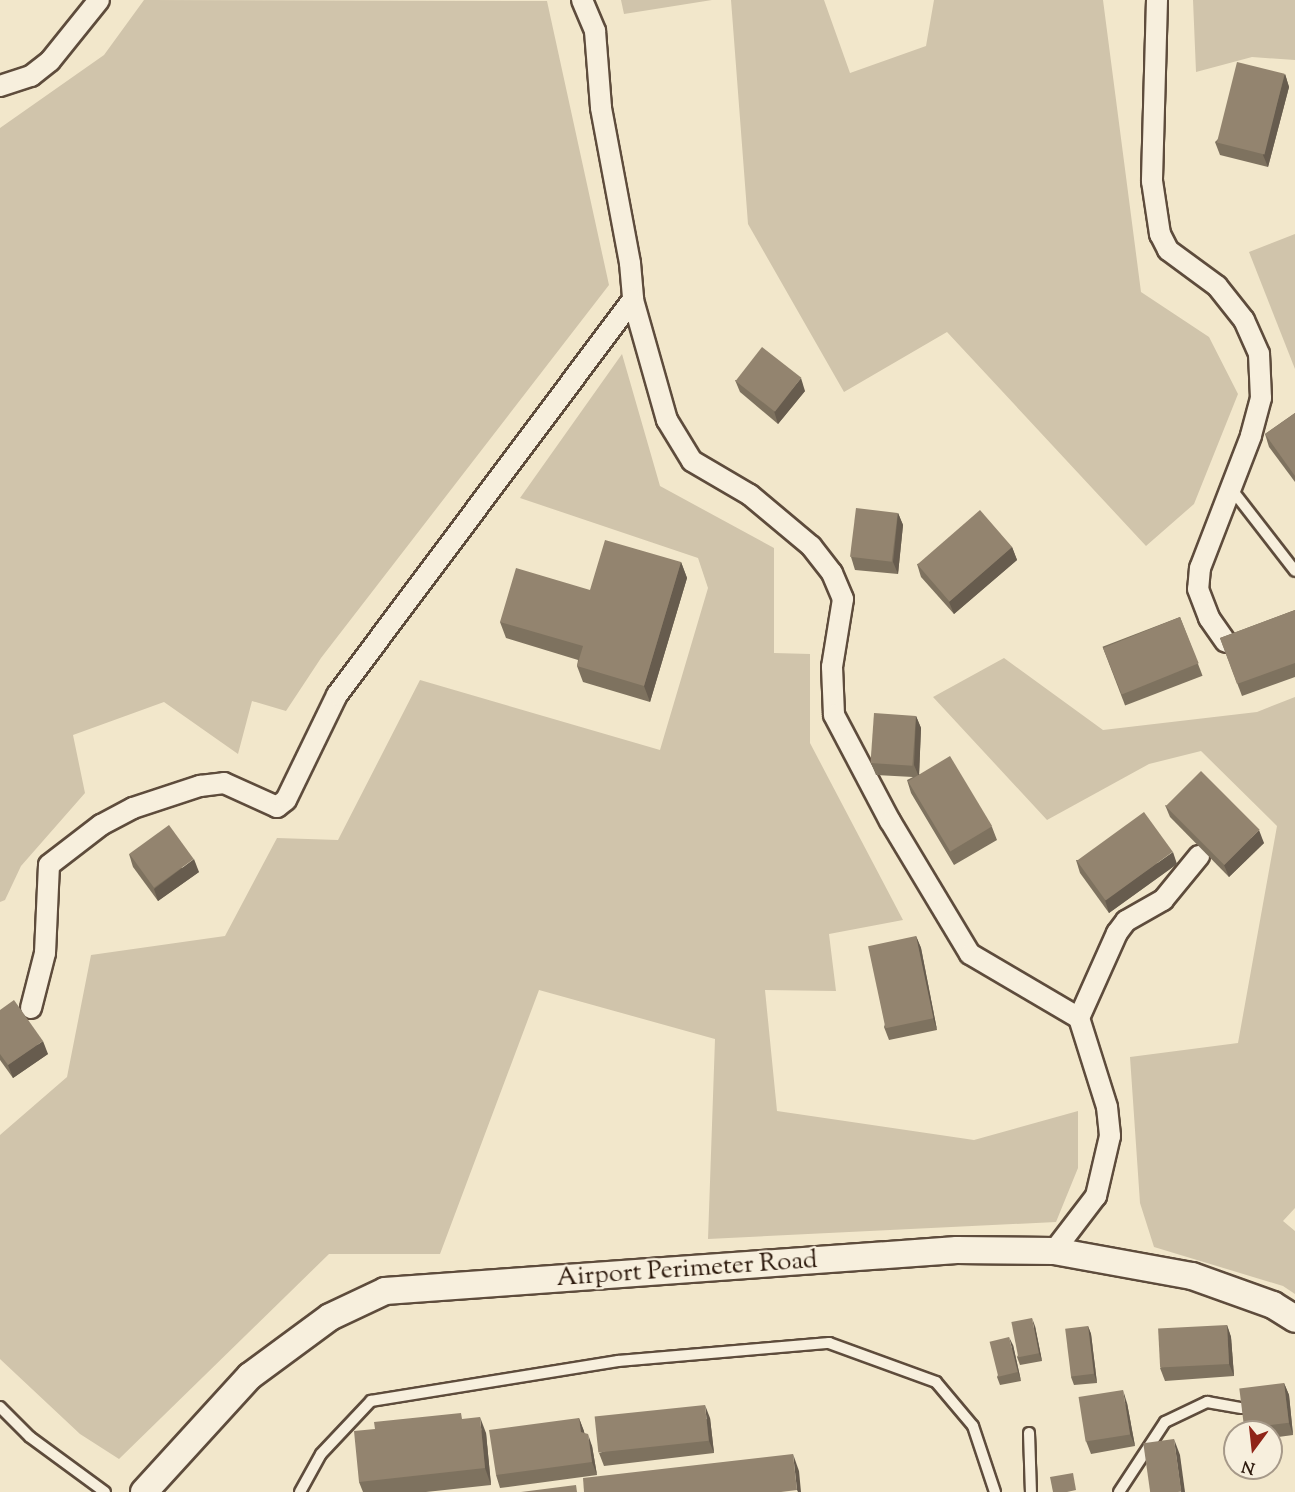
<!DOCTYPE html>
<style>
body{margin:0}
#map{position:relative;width:1295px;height:1492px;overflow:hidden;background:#f2e7cb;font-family:"Sorts Mill Goudy",serif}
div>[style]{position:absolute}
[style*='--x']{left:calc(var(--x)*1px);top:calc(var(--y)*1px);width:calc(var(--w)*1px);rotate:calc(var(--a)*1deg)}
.green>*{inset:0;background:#d0c4ab}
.roads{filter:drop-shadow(2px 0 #5e4c3c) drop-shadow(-2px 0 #5e4c3c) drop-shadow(0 2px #5e4c3c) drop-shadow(0 -2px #5e4c3c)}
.service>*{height:10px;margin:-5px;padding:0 5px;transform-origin:5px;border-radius:5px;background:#f7efdd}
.minor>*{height:20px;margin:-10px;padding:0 10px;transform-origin:10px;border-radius:10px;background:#f7efdd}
.tertiary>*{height:26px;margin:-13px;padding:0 13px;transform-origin:13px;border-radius:13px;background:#f7efdd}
.wall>*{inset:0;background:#7e725f;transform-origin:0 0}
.shaded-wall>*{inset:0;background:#675c4e}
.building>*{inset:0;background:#93846f;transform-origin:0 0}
span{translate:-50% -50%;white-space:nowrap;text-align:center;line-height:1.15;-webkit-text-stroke:4.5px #f7efdd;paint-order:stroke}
.street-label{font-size:26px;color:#2c190c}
.north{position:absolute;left:1223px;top:1420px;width:60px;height:60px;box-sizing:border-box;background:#f7efdd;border:2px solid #a69989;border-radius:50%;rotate:195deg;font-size:16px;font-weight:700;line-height:24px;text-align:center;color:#2c190c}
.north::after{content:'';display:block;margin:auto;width:21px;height:27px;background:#8f2418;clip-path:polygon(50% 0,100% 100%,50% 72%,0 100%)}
</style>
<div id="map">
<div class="green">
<div style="clip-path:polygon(144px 0,547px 1px,609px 285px,321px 658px,286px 711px,252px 701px,238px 754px,164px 702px,73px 735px,85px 793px,21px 866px,5px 900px,0 902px,0 128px,104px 55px)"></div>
<div style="clip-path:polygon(621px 0,712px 0,624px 14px)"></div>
<div style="clip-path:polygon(731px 0,824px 0,850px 73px,926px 46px,934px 0,1103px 0,1141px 292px,1209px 337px,1238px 394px,1194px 504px,1146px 546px,947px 332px,844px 392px,748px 224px)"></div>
<div style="clip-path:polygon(1193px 0,1295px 0,1295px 60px,1252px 57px,1196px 72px)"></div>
<div style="clip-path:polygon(1295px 234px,1295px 369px,1249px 252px)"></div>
<div style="clip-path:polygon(622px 354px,660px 486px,774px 548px,774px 653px,810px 654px,810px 743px,903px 920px,829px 934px,836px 991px,765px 990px,777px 1111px,974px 1140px,1078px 1111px,1078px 1168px,1056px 1222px,708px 1239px,715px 1039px,539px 990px,440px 1254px,329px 1254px,119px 1459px,80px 1434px,0 1359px,0 1135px,67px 1077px,91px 955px,225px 936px,277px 838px,338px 840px,420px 680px,660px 750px,708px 588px,698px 558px,520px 498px)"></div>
<div style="clip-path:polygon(1004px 658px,1103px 730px,1257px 712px,1295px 697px,1295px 1208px,1283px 1221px,1295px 1231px,1295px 1294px,1283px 1286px,1154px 1247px,1140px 1203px,1130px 1057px,1238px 1043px,1277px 826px,1201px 751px,1149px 764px,1047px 820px,933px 697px)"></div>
</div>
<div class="roads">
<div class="service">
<div style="--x:1233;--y:491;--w:101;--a:52.2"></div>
<div style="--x:0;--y:1407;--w:42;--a:45"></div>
<div style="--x:30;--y:1437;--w:93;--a:36.3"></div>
<div style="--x:1029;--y:1433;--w:59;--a:88.1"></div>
<div style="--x:300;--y:1492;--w:43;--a:-61.1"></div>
<div style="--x:321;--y:1454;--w:73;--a:-46.7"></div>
<div style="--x:371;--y:1401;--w:250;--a:-9.2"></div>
<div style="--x:618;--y:1361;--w:212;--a:-4.9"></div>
<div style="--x:829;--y:1343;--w:114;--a:20"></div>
<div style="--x:936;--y:1382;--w:57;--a:49.9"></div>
<div style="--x:973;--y:1426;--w:70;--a:71.6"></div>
<div style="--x:1119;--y:1492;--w:84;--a:-56.7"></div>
<div style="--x:1165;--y:1422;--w:47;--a:-25.5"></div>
<div style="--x:1207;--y:1402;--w:35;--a:10"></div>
</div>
<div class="minor">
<div style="--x:582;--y:0;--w:34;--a:67"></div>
<div style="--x:595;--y:31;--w:77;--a:85.5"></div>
<div style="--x:601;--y:108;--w:158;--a:79.4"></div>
<div style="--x:630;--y:263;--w:37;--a:85"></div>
<div style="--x:633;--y:300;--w:125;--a:74.2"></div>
<div style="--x:667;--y:420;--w:48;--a:58.6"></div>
<div style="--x:692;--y:461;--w:67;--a:30.4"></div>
<div style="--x:750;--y:495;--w:80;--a:39.9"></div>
<div style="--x:811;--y:546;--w:34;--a:52"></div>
<div style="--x:832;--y:573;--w:28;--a:67"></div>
<div style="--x:843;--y:599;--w:69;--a:99.2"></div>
<div style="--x:832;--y:667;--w:48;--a:87.6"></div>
<div style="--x:834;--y:715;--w:120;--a:62.2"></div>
<div style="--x:890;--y:821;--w:155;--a:59"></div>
<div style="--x:970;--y:954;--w:126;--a:30.4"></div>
<div style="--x:1079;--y:1018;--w:93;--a:72.5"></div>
<div style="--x:1107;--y:1107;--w:29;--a:84"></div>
<div style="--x:1110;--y:1136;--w:62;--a:103.1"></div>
<div style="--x:1096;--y:1196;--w:69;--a:127.4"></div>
<div style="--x:1157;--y:0;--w:181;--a:91.6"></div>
<div style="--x:1152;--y:181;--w:54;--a:81.4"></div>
<div style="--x:1160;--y:234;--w:18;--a:63"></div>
<div style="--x:1168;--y:250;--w:61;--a:36.3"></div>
<div style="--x:1217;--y:286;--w:43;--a:51.5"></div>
<div style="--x:1244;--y:320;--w:37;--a:66"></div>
<div style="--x:1259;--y:354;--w:44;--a:87.4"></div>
<div style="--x:1261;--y:398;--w:39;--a:105"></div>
<div style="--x:1251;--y:436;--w:142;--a:111.1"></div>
<div style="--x:1200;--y:568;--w:21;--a:95"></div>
<div style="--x:1198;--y:589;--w:31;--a:69"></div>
<div style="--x:1209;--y:618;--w:29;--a:55"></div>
<div style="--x:0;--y:86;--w:33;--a:-18"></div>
<div style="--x:31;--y:76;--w:24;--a:-38"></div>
<div style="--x:50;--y:61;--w:78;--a:-51.2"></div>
<div style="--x:31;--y:1008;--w:57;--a:-75.7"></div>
<div style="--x:45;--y:953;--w:88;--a:-87.4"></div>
<div style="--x:49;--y:865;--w:66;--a:-37.6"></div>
<div style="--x:101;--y:825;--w:36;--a:-28"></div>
<div style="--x:133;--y:808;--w:71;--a:-18.2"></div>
<div style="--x:200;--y:786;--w:24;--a:-7"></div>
<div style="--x:224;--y:783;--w:58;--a:24.4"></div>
<div style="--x:277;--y:807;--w:11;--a:-38"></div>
<div style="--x:286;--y:800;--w:117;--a:-64.1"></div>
<div style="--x:337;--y:695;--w:494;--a:-53.2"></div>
<div style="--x:1079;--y:1018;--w:93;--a:-65.9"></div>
<div style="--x:1117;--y:933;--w:15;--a:-53"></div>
<div style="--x:1126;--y:921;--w:43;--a:-29.6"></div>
<div style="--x:1163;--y:900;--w:57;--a:-50.7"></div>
</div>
<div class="tertiary">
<div style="--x:144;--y:1492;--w:157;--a:-47.6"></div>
<div style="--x:250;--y:1376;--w:99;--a:-36.4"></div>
<div style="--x:330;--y:1317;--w:61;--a:-25.3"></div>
<div style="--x:385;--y:1291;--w:573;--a:-4.1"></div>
<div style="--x:957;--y:1250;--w:97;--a:0.6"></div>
<div style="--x:1054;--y:1251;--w:140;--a:10.3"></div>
<div style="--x:1192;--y:1276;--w:86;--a:19.7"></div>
<div style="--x:1273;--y:1305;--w:26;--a:32"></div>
</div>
</div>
<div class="wall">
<div style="clip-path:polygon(1285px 74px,1289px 87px,1268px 167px,1220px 155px,1215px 142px)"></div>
<div style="clip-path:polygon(735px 380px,805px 391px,778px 424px,740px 392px)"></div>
<div style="clip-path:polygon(1295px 413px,1295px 482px,1269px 447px,1265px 434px)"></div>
<div style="clip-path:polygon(898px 513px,903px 525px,898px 574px,855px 570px,851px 557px)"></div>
<div style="clip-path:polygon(1012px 547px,1017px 560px,954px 614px,921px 577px,917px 564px)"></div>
<div style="clip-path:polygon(681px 562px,687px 578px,650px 702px,583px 682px,577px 666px,578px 660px,506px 638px,500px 622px,590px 590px)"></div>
<div style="clip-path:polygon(1295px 610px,1295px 677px,1242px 696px,1220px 638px)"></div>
<div style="left:1180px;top:617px;width:63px;height:83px;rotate:69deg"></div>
<div style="clip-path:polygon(916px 716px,921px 728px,919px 774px,992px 827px,997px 840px,954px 865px,911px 793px,907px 780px,913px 777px,876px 775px,871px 763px)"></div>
<div style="clip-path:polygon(1165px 805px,1264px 843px,1229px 877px,1170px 817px)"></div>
<div style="clip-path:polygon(129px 854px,199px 872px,158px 901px,133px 867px)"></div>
<div style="clip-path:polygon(1076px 860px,1177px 864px,1109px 913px,1080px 873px)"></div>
<div style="clip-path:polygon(916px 936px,921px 948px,937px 1030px,889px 1040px,884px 1027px)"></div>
<div style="clip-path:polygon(0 1010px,48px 1054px,13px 1078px,0 1060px)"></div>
<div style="clip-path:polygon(1227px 1325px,1231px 1337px,1234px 1376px,1165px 1381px,1160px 1368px)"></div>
<div style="clip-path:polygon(1035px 1326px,1042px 1361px,1020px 1365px,1017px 1357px)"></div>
<div style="clip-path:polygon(1088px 1326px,1091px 1334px,1097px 1383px,1074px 1385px,1071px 1377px)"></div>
<div style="clip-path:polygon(1013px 1345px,1021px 1381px,1000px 1385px,997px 1377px)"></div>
<div style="clip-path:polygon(1284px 1383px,1289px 1395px,1293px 1435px,1271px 1438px,1271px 1432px,1245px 1432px,1243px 1428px)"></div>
<div style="clip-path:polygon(1127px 1403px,1135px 1446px,1091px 1454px,1086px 1441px)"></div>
<div style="clip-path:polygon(579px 1418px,584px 1432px,592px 1446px,597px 1475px,500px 1488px,496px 1475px)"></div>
<div style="clip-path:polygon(710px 1418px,714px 1453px,604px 1466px,599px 1453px)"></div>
<div style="clip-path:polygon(463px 1419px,486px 1433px,491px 1485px,426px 1492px,363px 1492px,359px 1482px)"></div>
</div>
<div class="shaded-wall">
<div style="clip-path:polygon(1285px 74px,1289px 87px,1268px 167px,1263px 155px)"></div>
<div style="clip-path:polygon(801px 378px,805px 391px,778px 424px,774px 411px)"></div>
<div style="clip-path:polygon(898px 513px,903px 525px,898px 574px,893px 562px)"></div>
<div style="clip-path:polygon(1012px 547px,1017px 560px,954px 614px,949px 602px)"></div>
<div style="clip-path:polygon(681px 562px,687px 578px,650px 702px,644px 686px)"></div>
<div style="clip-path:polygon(916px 716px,921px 728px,919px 777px,914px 765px)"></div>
<div style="clip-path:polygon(1259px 830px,1264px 843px,1229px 877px,1224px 865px)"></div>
<div style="clip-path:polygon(1173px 852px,1177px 864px,1109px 913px,1105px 900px)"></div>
<div style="clip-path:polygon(194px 859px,199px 872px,158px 901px,154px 889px)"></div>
<div style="clip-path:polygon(916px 936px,921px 948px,937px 1030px,933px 1018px)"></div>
<div style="clip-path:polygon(43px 1041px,48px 1054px,13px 1078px,8px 1065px)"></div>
<div style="clip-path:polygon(1032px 1318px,1035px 1326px,1042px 1361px,1039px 1353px)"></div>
<div style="clip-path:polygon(1227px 1325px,1231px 1337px,1234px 1376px,1229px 1364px)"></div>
<div style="clip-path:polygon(1088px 1326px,1091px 1334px,1097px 1383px,1094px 1374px)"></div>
<div style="clip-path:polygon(1009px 1337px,1013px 1345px,1021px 1381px,1018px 1372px)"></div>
<div style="clip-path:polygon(1284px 1383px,1289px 1395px,1293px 1435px,1289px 1423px)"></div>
<div style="clip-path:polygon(1123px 1390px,1127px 1403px,1135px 1446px,1130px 1434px)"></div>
<div style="clip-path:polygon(705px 1405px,710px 1418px,714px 1453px,709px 1441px)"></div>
<div style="clip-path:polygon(480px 1417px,486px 1433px,491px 1485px,485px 1468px)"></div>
<div style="clip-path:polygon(579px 1418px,584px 1431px,585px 1444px,581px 1432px)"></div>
<div style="clip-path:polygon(588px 1434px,592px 1446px,597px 1475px,592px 1462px)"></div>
<div style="clip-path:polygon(1174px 1439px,1180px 1455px,1185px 1492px,1181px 1492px)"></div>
<div style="clip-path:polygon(793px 1454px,799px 1471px,801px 1492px,798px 1492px,797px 1490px)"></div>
</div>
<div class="building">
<div style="left:1237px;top:62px;width:49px;height:83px;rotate:14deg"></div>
<div style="left:762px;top:347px;width:50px;height:43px;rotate:38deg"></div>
<div style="clip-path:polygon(1295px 413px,1295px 476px,1265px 434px)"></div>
<div style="left:856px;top:508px;width:42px;height:49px;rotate:7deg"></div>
<div style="left:980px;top:510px;width:49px;height:83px;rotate:49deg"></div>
<div style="clip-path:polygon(605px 540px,681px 562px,644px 686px,577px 666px,583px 646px,500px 622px,516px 568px,590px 590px)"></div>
<div style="clip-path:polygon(1295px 610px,1295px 663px,1237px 684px,1220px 638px)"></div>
<div style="left:1180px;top:617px;width:50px;height:83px;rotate:68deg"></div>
<div style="left:874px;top:713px;width:42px;height:50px;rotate:4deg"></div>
<div style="left:950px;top:756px;width:82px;height:49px;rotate:59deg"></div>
<div style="left:1201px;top:771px;width:83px;height:50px;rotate:45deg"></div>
<div style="left:1144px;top:812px;width:49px;height:83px;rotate:54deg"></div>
<div style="left:169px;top:825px;width:42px;height:49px;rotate:54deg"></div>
<div style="left:916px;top:936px;width:84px;height:49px;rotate:78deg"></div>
<div style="clip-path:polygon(14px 1000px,43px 1041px,8px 1065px,0 1054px,0 1010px)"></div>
<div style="left:1032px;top:1318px;width:36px;height:21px;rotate:79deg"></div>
<div style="left:1227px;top:1325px;width:39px;height:69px;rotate:87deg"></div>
<div style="left:1088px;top:1326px;width:48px;height:23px;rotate:83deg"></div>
<div style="left:1009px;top:1337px;width:36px;height:20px;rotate:76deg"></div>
<div style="left:1284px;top:1383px;width:40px;height:45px;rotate:83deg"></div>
<div style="left:1123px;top:1390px;width:45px;height:45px;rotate:81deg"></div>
<div style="left:705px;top:1405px;width:36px;height:111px;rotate:84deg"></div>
<div style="clip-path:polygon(461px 1413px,462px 1419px,480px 1417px,485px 1468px,359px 1482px,354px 1431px,375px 1429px,374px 1422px)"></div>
<div style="clip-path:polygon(579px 1418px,581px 1432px,588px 1434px,592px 1462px,496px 1475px,489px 1430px)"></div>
<div style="left:1174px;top:1439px;width:53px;height:31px;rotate:82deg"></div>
<div style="clip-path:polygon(793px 1454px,797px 1490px,781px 1492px,584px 1492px,583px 1478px)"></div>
<div style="clip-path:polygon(1073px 1473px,1076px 1490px,1067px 1492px,1053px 1492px,1050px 1477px)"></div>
<div style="clip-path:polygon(576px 1485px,577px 1492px,521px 1492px)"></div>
</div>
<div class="street-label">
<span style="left:687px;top:1270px;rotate:-4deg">Airport Perimeter Road</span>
</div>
<div class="north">N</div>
</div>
